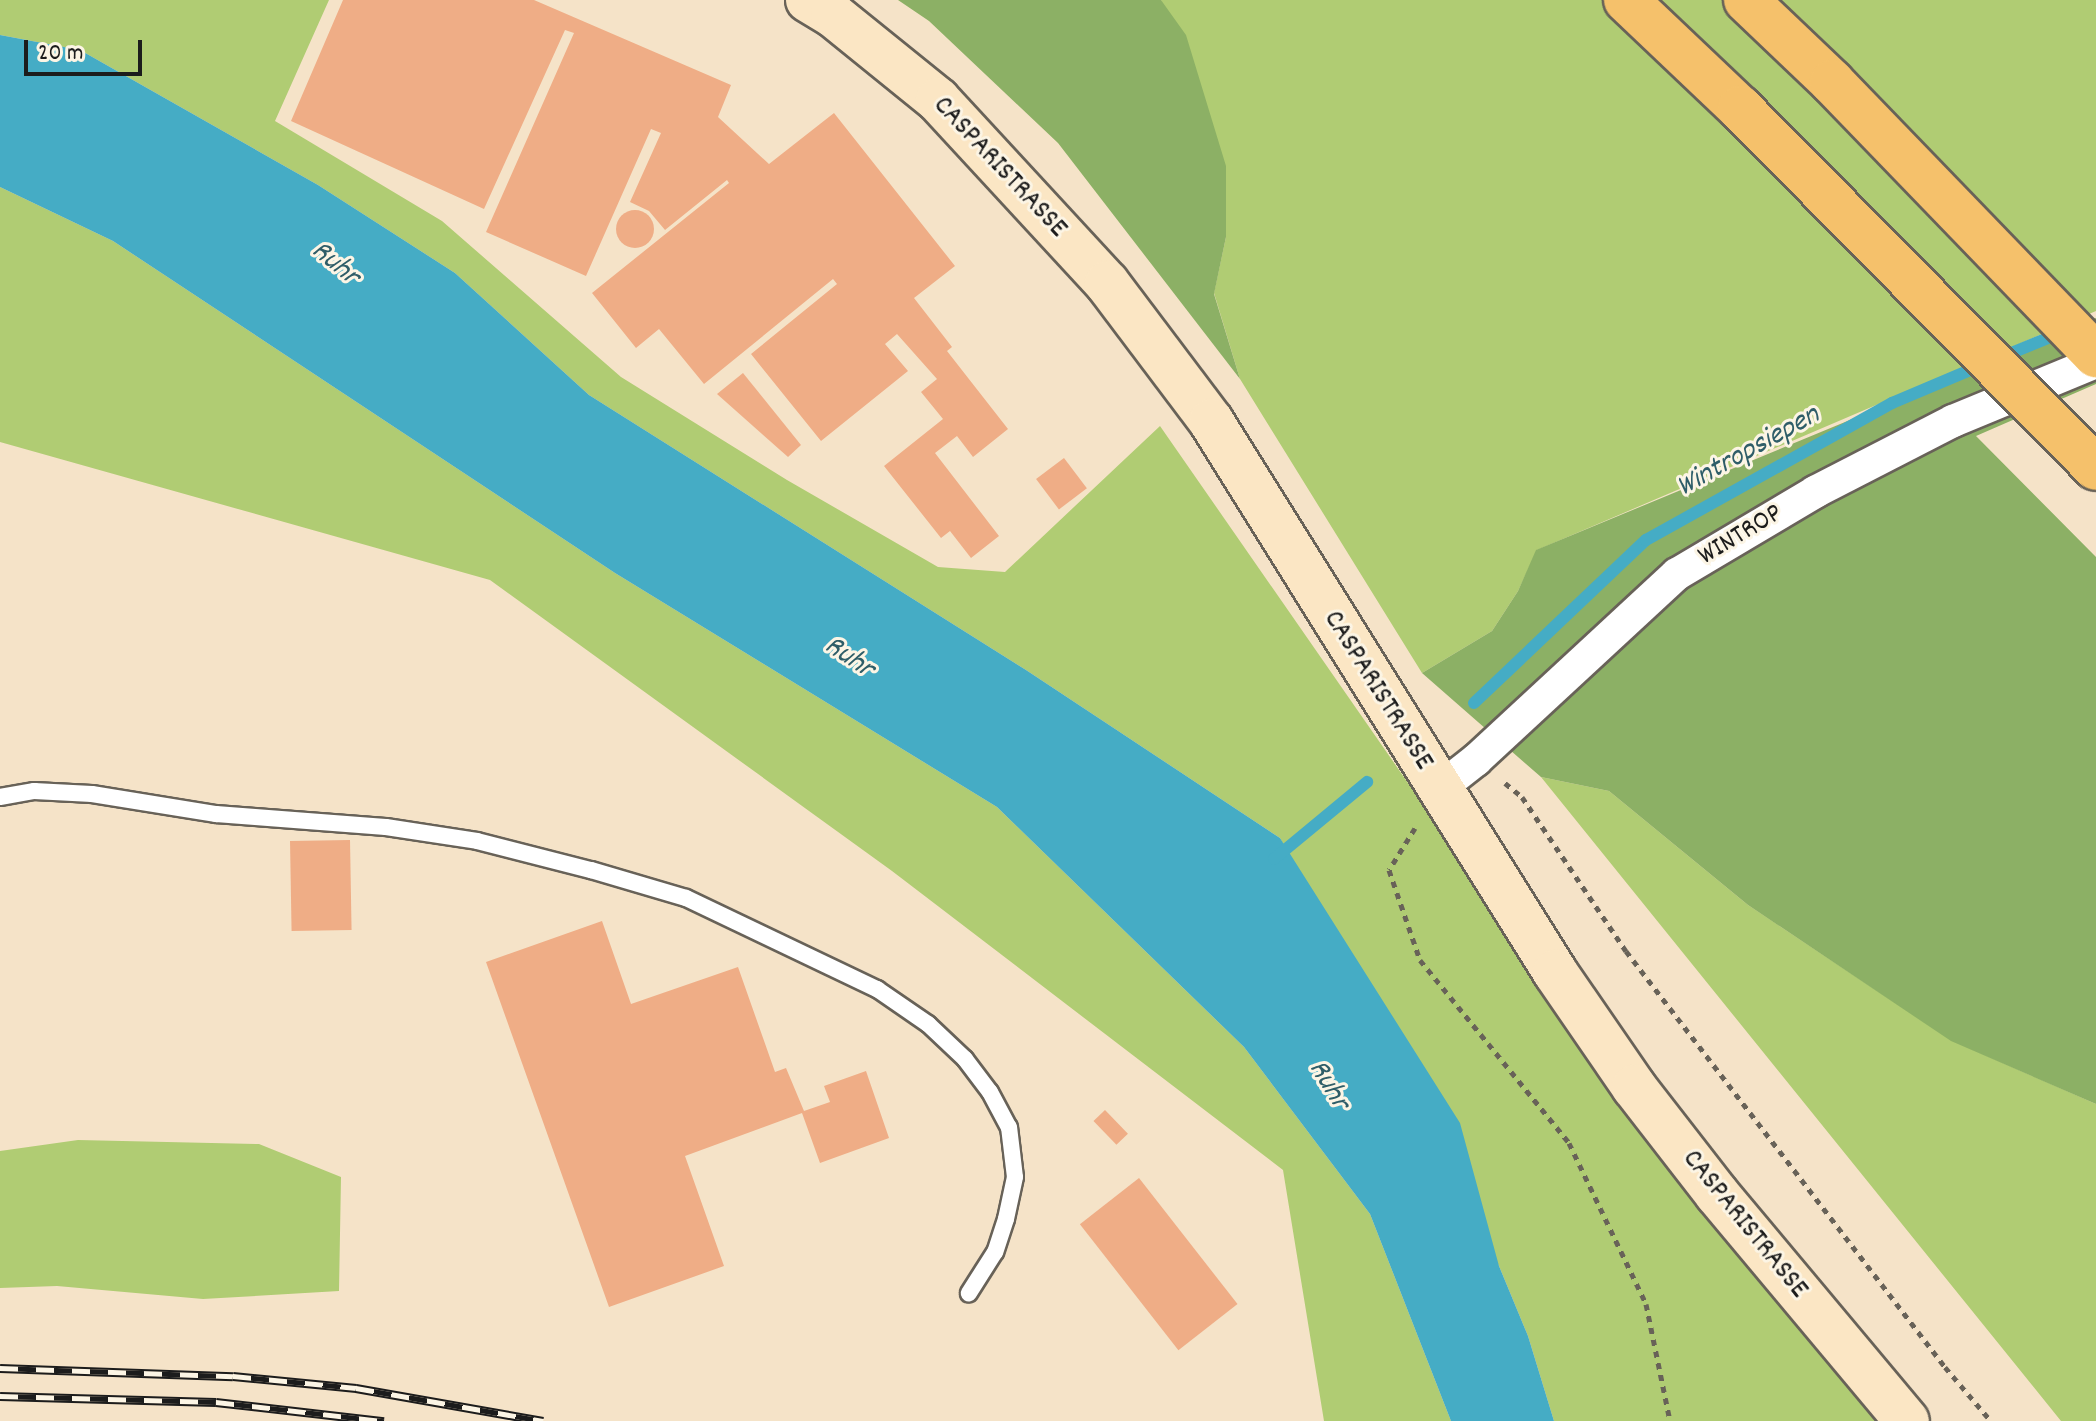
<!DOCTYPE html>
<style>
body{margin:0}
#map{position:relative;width:2096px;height:1421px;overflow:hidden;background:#f5e3c8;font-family:Dekko,sans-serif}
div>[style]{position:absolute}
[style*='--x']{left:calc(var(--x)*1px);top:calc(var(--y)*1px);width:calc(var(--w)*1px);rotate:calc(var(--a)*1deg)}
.green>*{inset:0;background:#b0cc73}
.forest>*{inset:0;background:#8cb065}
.water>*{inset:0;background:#45acc5}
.stream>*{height:12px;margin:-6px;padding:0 6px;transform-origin:6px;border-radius:6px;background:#45acc5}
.building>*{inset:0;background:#efad86;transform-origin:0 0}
.round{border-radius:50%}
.path>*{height:5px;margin-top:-2.5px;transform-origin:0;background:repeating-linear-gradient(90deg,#686258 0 6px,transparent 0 12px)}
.roads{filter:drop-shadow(2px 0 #686258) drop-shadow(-2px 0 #686258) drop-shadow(0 2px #686258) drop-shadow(0 -2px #686258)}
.lane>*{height:16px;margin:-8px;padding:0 8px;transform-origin:8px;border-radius:8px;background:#fff}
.street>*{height:32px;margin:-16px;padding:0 16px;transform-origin:16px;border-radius:16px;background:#fff}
.secondary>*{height:44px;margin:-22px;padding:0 22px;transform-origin:22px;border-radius:22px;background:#fbe6c4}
.highway>*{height:44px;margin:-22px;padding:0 22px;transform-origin:22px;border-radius:22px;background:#f5c16b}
.rail>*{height:9px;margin-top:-4.5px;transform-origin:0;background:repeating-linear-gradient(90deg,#fcf5e5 0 18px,#1c1c1c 0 36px);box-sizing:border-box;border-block:2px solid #1c1c1c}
.bridges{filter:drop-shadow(2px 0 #686258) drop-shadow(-2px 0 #686258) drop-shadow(0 2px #686258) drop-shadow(0 -2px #686258)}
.highway-bridge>*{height:44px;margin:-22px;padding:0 22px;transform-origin:22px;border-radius:22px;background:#f5c16b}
span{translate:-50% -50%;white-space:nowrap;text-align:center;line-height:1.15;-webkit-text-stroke:6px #fcf5e5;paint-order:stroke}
.street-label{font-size:28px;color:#1c1c1c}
.water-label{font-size:30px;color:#2e5d68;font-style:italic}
.scale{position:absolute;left:24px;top:40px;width:118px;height:36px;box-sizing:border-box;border:4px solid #1c1c1c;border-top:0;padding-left:10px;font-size:24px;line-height:28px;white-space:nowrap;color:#1c1c1c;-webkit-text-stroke:6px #fcf5e5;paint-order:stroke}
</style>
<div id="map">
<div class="green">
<div style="clip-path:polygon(0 0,329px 0,275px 121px,442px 221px,621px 377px,787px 480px,938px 567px,1005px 572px,1160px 426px,1415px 793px,1883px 1421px,1554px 1421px,1528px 1336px,1499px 1266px,1280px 838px,1026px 670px,589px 395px,455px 273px,318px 185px,80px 50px,0 35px)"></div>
<div style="clip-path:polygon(1161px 0,2096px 0,2096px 311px,1537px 550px,1518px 591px,1492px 631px,1422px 673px,1240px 379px,1214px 293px,1226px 237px)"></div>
<div style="clip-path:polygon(0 187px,113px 241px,615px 573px,997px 807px,1244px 1047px,1370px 1214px,1451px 1421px,1324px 1421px,1283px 1170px,892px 871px,490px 580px,0 442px)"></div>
<div style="clip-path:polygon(1541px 777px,1609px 791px,1748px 905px,1951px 1040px,2096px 1104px,2096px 1421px,2061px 1421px)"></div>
<div style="clip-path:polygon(78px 1140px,259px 1144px,341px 1177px,339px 1291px,203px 1299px,57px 1286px,0 1288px,0 1151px)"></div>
</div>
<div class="forest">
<div style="clip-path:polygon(898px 0,1161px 0,1186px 35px,1226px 166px,1226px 237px,1214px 294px,1240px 379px,1058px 143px,929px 21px)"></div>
<div style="clip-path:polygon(2096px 318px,2096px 384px,1976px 436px,2096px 557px,2096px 1104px,1951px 1041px,1748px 905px,1609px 791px,1541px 777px,1422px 673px,1492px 631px,1518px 591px,1536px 550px)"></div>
</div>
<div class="water">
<div style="clip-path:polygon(0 35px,80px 50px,318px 185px,455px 273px,589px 395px,1026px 670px,1280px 838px,1460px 1123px,1499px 1266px,1528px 1336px,1554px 1421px,1451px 1421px,1370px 1214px,1244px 1047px,997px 807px,615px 573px,113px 241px,0 187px)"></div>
</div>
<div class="stream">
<div style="--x:1999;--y:358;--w:69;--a:-22.1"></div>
<div style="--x:1474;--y:703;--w:237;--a:-43.5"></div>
<div style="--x:1646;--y:540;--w:282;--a:-29.1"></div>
<div style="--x:1892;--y:403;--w:98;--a:-22.9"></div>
<div style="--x:1274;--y:859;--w:121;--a:-39.6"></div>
</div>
<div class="building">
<div style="clip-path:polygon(343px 0,534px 0,731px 85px,718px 117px,769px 164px,834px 113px,955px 266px,914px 298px,952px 347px,947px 351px,1008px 429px,973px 457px,957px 436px,935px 453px,999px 536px,971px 558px,950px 531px,941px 538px,884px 466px,943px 419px,921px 392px,937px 379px,897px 334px,885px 344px,908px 371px,821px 441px,751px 354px,837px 284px,833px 279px,704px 384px,659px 329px,636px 348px,592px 293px,729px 183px,727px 180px,665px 230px,649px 211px,630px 202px,661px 133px,651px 129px,586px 276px,486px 232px,574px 33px,565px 30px,484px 209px,291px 121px)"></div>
<div class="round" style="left:616px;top:210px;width:38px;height:38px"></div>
<div style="clip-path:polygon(743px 373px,801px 445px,788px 457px,717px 394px)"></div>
<div style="left:1064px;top:458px;width:38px;height:35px;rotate:53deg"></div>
<div style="left:350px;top:840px;width:90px;height:60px;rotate:89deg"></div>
<div style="clip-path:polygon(602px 921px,631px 1004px,738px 967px,775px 1072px,786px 1068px,804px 1111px,830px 1102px,824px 1086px,866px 1071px,889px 1138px,820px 1163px,802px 1113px,685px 1156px,724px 1266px,609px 1307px,486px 962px)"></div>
<div style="left:1105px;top:1110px;width:33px;height:16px;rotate:46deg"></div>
<div style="left:1139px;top:1178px;width:160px;height:75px;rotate:52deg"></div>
</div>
<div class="path">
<div style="--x:1505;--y:783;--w:22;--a:39"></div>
<div style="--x:1522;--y:797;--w:186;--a:56"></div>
<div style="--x:1626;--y:951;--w:524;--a:52.52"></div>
<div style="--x:1945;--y:1367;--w:71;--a:49.6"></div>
<div style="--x:1415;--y:828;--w:49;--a:121.8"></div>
<div style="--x:1389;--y:870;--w:95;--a:71"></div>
<div style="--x:1420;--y:960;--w:236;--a:50.8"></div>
<div style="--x:1569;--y:1143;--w:178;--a:64.4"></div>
<div style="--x:1646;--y:1304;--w:119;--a:78.4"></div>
</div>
<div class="roads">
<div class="lane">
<div style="--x:0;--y:797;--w:35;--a:-10"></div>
<div style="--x:34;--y:791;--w:58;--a:3"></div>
<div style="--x:92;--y:794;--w:126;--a:9.2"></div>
<div style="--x:216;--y:814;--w:170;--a:4.4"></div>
<div style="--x:386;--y:827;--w:92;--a:8.7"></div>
<div style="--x:477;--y:841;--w:118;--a:14.3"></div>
<div style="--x:591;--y:870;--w:99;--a:16.4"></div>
<div style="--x:686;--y:898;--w:212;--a:25.5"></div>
<div style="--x:877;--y:989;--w:62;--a:34.5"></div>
<div style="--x:928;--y:1024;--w:51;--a:43.4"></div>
<div style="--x:965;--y:1059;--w:41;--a:52.9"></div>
<div style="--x:990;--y:1092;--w:40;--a:62"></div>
<div style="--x:1009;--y:1127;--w:50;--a:83.2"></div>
<div style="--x:1015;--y:1177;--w:43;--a:102.1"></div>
<div style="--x:1006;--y:1219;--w:35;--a:108"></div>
<div style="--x:995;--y:1252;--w:49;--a:122.4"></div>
</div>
<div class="street">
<div style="--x:1439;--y:789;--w:47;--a:-38.1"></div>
<div style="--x:1476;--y:760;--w:274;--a:-42.8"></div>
<div style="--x:1677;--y:574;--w:161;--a:-30.7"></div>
<div style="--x:1815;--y:492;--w:155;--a:-27.2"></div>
<div style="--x:1953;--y:421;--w:155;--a:-22.4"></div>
</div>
<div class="secondary">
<div style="--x:808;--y:0;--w:29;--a:31"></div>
<div style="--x:833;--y:15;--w:135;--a:39"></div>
<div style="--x:938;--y:100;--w:249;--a:47.3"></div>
<div style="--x:1107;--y:283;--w:173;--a:53"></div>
<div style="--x:1211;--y:421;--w:650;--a:58.02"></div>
<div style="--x:1555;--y:972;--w:140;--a:55.5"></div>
<div style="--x:1634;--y:1087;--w:135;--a:52.2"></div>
<div style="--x:1717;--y:1194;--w:296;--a:50.1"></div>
</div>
<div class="highway">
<div style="--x:1746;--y:0;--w:119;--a:43.6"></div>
<div style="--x:1832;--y:82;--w:380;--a:46"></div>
</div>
</div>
<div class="rail">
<div style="--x:0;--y:1368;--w:233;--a:2"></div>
<div style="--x:233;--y:1376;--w:124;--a:5.6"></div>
<div style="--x:356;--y:1388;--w:190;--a:10"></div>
<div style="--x:0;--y:1396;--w:216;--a:1.6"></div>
<div style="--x:216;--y:1402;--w:169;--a:6.5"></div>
</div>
<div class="bridges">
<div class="highway-bridge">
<div style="--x:1626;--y:0;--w:157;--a:43.5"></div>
<div style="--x:1740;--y:108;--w:506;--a:45.32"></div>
</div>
</div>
<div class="street-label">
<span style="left:999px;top:168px;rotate:47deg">CASPARISTRASSE</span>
<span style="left:1741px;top:536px;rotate:-31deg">WINTROP</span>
<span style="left:1377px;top:691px;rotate:58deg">CASPARISTRASSE</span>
<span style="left:1744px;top:1225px;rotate:51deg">CASPARISTRASSE</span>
</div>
<div class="water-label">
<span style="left:334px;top:265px;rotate:40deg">Ruhr</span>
<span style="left:1749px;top:453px;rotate:-29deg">Wintropsiepen</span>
<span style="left:848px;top:659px;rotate:34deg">Ruhr</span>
<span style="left:1327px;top:1086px;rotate:59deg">Ruhr</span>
</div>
<div class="scale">20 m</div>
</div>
